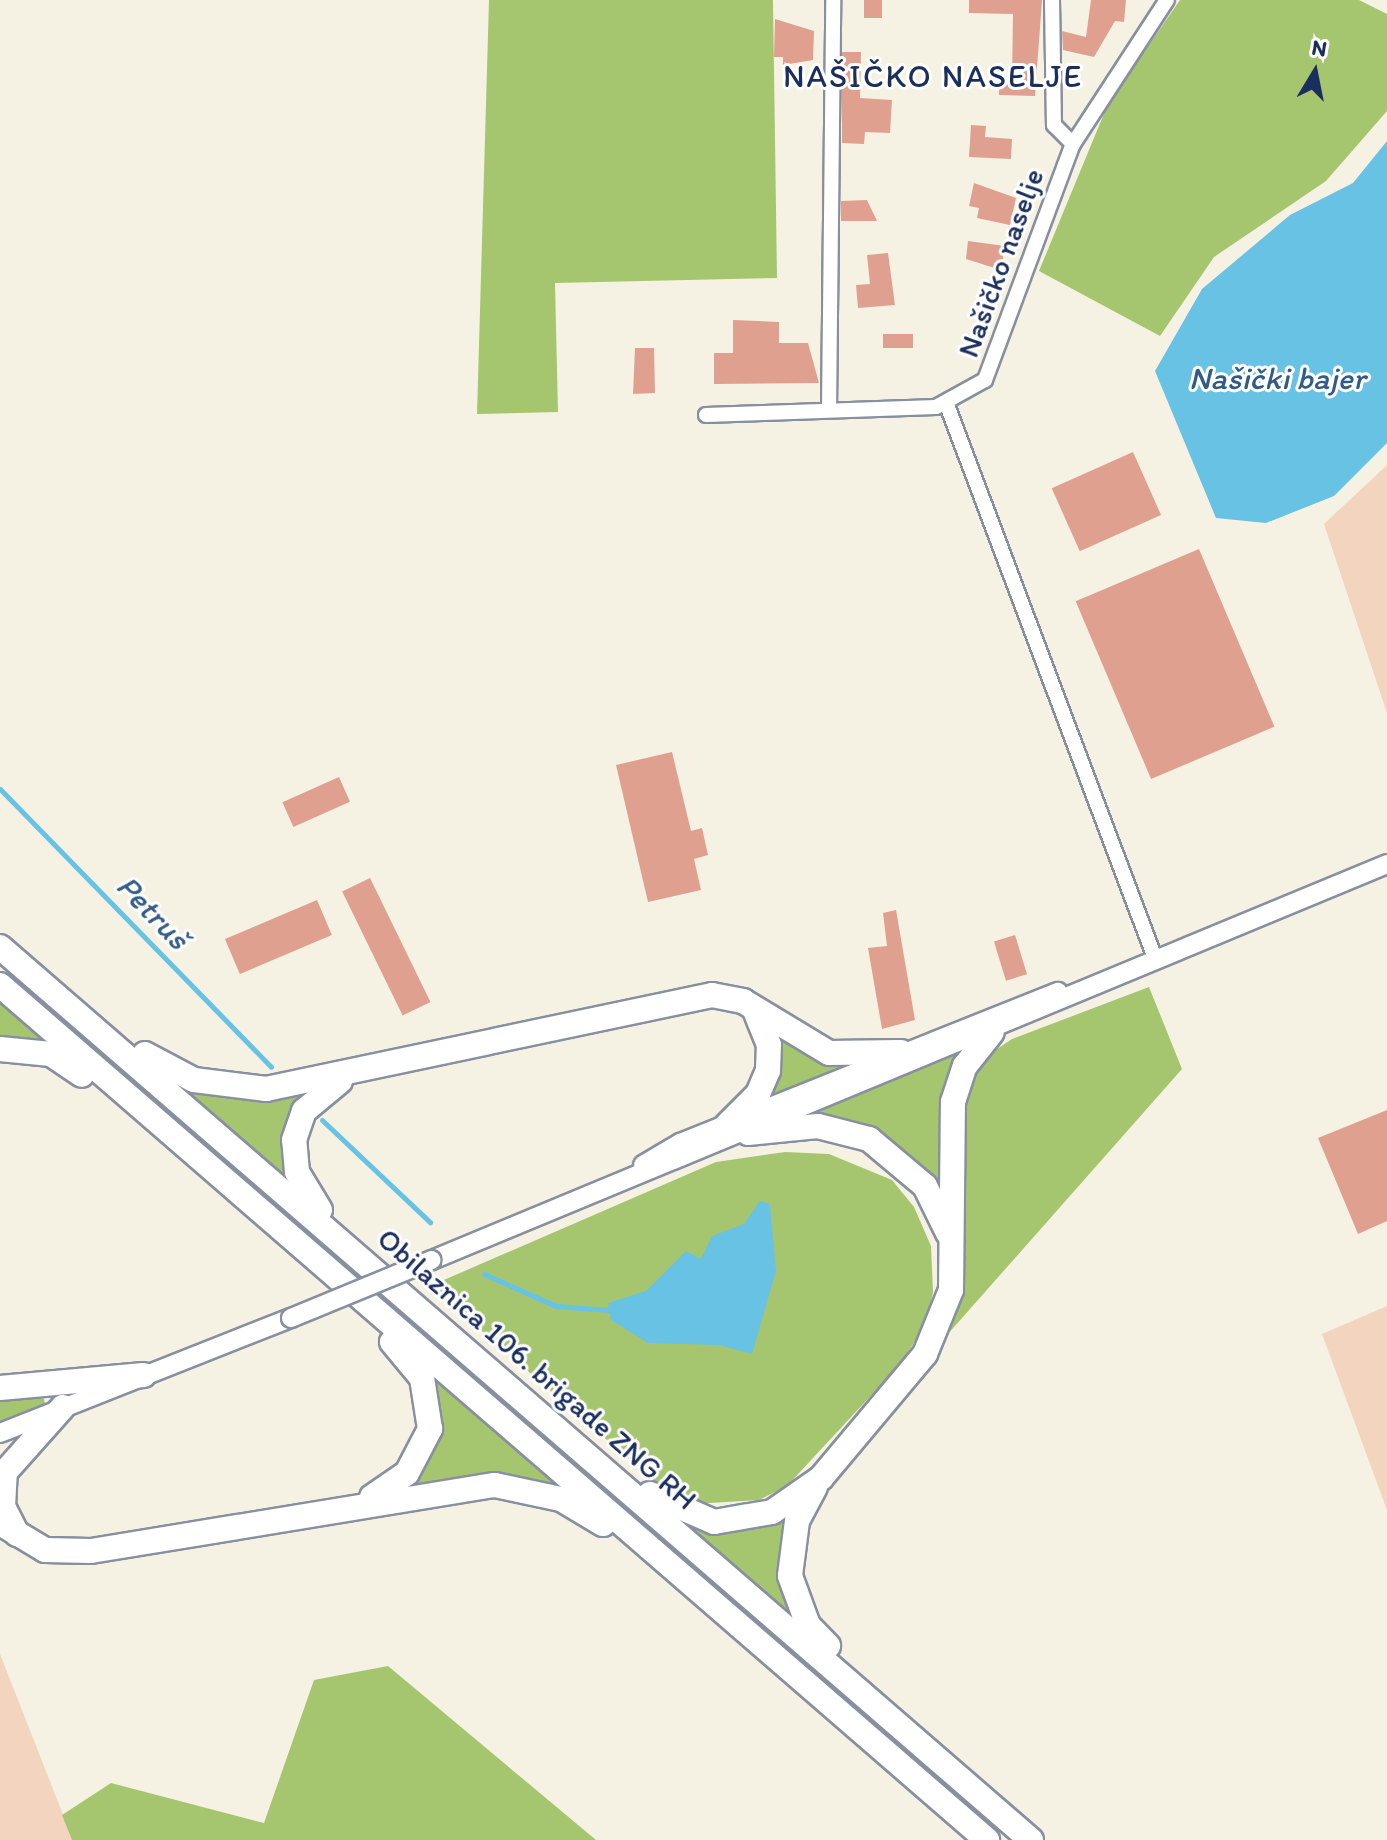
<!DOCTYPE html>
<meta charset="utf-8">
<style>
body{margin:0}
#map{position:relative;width:1387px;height:1840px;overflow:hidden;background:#f5f2e3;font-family:Itim,sans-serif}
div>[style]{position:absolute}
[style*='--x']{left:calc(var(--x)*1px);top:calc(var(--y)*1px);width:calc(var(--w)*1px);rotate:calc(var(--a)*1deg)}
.built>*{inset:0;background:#f3d4bf}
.green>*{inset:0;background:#a5c66f}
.water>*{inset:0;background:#67c2e4}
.stream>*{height:5px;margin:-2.5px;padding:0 2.5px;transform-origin:2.5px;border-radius:2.5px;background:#67c2e4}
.building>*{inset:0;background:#dfa090;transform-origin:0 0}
.roads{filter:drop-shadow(2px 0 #8890a0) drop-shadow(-2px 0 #8890a0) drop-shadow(0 2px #8890a0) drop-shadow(0 -2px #8890a0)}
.street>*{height:14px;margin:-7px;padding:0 7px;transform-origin:7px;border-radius:7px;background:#fff}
.secondary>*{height:18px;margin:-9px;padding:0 9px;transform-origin:9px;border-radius:9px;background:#fff}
.highway>*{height:24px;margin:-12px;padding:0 12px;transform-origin:12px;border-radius:12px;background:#fff}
.bridges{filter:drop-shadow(2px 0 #8890a0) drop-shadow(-2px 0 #8890a0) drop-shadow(0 2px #8890a0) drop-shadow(0 -2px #8890a0)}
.secondary-bridge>*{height:18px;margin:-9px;padding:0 9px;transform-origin:9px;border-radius:9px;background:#fff}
span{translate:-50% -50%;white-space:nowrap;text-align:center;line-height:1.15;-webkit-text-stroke:6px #fff;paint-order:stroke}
.street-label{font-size:30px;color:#1b2f5e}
.neighbourhood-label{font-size:32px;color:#1b2f5e;letter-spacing:2px}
.water-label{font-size:32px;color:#325b86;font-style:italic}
.north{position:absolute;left:1275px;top:32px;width:80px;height:80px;-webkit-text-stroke:6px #fff;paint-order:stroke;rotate:10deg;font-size:22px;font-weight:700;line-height:32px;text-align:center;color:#1b2f5e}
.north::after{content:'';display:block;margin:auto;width:28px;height:36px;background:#1b2f5e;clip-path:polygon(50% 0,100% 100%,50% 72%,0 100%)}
</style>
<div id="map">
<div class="built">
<div style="clip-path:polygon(1387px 465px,1387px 713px,1324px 524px)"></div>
<div style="clip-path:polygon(1387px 1306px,1387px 1510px,1322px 1334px)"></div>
<div style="clip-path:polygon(0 1654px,73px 1840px,0 1840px)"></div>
</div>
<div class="green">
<div style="clip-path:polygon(489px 0,773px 0,777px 278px,555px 283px,558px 412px,477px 414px)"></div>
<div style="clip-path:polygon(1180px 0,1359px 0,1387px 14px,1387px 111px,1326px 181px,1214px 257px,1160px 336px,1039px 271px,1108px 104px)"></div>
<div style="clip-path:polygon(1149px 987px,1182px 1069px,947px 1335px,964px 1256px,966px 1090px,991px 1053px,1012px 1039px)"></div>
<div style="clip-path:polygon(0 997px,54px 1048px,0 1039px)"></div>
<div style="clip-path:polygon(778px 1032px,829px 1060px,853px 1065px,762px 1106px)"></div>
<div style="clip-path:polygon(961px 1051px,950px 1079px,947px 1201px,929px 1178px,810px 1115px)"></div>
<div style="clip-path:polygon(165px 1079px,303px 1089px,283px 1141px,291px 1183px)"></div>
<div style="clip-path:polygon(785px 1152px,829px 1154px,892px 1180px,914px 1207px,931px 1246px,933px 1292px,927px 1320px,903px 1361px,787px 1486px,759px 1500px,693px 1504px,661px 1487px,430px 1286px,716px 1162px)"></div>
<div style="clip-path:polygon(426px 1365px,574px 1493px,489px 1476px,406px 1492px,437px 1429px)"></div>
<div style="clip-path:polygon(0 1397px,44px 1399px,46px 1408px,0 1425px)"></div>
<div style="clip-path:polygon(792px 1515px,781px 1576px,795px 1621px,677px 1521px,731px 1532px)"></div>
<div style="clip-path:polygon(388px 1666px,596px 1840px,72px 1840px,62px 1815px,111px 1783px,264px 1823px,314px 1680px)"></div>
</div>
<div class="water">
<div style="clip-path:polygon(1387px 141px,1387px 443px,1334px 496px,1266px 523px,1216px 518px,1155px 371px,1202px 289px,1290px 215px,1353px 183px)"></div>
<div style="clip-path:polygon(760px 1201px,770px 1204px,776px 1271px,752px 1354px,719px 1345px,648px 1343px,611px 1320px,608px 1303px,646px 1291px,686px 1251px,701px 1259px,712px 1236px,744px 1224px)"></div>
</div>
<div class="stream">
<div style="--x:0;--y:789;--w:388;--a:45.7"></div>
<div style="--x:322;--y:1120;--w:149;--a:43.4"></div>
<div style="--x:484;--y:1274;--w:79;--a:24"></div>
<div style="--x:556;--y:1306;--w:54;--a:4.2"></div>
</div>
<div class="building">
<div style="left:864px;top:0;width:18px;height:18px"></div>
<div style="clip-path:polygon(969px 0,1042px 0,1035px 96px,999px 95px,999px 78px,1012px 78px,1013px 14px,969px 13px)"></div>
<div style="clip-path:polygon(1091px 0,1126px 0,1124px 22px,1115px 21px,1094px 57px,1063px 50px,1062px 31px,1086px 37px)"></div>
<div style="clip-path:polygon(775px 19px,814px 31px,813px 60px,783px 65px,783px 57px,774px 57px)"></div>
<div style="clip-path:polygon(842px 52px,861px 52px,860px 98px,892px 100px,890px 133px,865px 132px,864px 144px,842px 143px)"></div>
<div style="clip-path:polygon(971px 125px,986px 126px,985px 137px,1012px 139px,1011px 159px,969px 157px)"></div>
<div style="clip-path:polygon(974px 183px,1016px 198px,1010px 225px,977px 218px,979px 208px,969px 206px)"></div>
<div style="clip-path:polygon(867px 200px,877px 221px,841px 221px,841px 201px)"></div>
<div style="clip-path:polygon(968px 241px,1005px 246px,1001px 270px,966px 259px)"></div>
<div style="clip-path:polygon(888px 253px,895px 305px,858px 308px,856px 285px,870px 284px,867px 255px)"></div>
<div style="clip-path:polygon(733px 320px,779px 322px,779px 343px,808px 343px,819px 383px,714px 384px,714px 353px,733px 353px)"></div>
<div style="left:883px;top:334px;width:30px;height:14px"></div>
<div style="clip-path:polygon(635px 348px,654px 348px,655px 393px,633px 394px)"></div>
<div style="left:1133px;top:452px;width:69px;height:89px;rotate:66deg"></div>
<div style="left:1199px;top:549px;width:193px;height:134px;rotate:67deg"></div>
<div style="clip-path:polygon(672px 752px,691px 831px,702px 828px,708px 855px,694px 859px,701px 890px,648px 902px,616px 765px)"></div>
<div style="left:339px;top:777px;width:27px;height:62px;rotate:66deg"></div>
<div style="left:370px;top:878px;width:138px;height:31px;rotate:64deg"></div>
<div style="left:317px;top:900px;width:38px;height:100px;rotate:67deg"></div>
<div style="clip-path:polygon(896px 910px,915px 1020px,882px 1029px,868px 948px,887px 946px,883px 913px)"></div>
<div style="left:1015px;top:935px;width:41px;height:22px;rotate:73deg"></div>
<div style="clip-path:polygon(1387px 1110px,1387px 1221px,1358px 1234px,1318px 1138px)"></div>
</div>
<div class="roads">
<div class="street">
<div style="--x:1052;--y:0;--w:125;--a:89.1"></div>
<div style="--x:1054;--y:125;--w:27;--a:45"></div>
<div style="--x:947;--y:405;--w:591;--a:69.39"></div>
<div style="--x:829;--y:410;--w:410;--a:-89.4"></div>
<div style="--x:706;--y:415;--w:230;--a:-2"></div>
<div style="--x:936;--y:407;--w:56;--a:-28.9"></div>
<div style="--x:985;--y:380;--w:252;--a:-69.6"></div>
<div style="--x:1073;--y:144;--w:172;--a:-56.9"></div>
</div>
<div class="secondary">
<div style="--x:643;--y:1165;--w:43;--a:-30.7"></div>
<div style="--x:680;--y:1143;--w:407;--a:-21.8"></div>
<div style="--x:432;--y:1260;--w:1034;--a:-22.52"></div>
<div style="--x:0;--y:1433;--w:313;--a:-21.6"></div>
</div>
<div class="highway">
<div style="--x:0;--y:947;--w:1364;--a:40.9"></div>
<div style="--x:0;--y:985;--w:1306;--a:40.9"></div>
<div style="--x:0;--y:1049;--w:51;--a:5.6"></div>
<div style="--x:51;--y:1054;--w:37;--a:34"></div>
<div style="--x:145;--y:1054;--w:55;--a:28"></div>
<div style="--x:194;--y:1080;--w:73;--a:7.1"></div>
<div style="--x:266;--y:1089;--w:456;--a:-11.9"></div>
<div style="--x:712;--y:995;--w:32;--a:11"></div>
<div style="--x:743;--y:1001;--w:100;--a:31.2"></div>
<div style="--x:829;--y:1053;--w:72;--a:-0.8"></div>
<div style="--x:727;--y:1125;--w:44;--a:-45"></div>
<div style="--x:758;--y:1094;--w:25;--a:-67"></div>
<div style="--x:768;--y:1071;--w:26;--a:-88"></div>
<div style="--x:769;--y:1045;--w:35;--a:-112"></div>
<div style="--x:748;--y:1133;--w:70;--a:-5.7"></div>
<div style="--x:818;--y:1126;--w:53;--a:14.3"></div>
<div style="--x:869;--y:1139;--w:73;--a:40"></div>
<div style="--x:925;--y:1186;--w:52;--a:63.9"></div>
<div style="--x:320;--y:1210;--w:44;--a:-121.2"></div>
<div style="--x:297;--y:1172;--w:32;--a:-95"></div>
<div style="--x:294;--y:1140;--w:31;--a:-71"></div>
<div style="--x:304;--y:1111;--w:47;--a:-39.8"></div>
<div style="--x:0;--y:1388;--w:144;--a:-5.2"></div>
<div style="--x:815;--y:1487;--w:38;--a:118"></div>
<div style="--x:797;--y:1521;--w:55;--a:97.3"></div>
<div style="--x:790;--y:1576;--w:52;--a:69.8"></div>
<div style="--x:808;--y:1625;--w:29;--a:46"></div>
<div style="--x:650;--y:1494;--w:70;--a:23.6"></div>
<div style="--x:714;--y:1522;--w:59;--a:-9.8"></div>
<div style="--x:772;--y:1512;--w:60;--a:-34.8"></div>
<div style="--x:821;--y:1478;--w:162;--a:-50"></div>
<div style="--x:925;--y:1354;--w:69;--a:-67.9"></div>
<div style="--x:951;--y:1290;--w:188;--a:-89.4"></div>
<div style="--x:953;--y:1102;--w:38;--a:-72"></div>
<div style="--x:965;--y:1066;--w:43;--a:-51.5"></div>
<div style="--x:372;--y:1497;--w:42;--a:-34.4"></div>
<div style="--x:407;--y:1473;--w:50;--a:-62.4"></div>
<div style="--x:430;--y:1429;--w:52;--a:-98.9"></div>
<div style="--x:422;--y:1378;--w:47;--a:-129.8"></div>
<div style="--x:0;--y:1523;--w:52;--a:31"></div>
<div style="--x:45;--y:1550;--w:46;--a:1.2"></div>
<div style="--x:91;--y:1551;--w:409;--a:-9.3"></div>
<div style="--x:495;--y:1485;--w:67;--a:12"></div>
<div style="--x:561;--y:1499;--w:49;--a:30.8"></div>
<div style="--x:17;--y:1534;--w:30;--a:-117"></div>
<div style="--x:3;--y:1507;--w:35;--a:-87"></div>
<div style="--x:5;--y:1472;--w:87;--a:-48.3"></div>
</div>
</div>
<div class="bridges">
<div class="secondary-bridge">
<div style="--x:291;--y:1318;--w:152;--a:-22.4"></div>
</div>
</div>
<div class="street-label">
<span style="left:1001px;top:263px;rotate:-70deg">Našičko naselje</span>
<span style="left:537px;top:1369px;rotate:41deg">Obilaznica 106. brigade ZNG RH</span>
</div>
<div class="neighbourhood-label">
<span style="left:933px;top:76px">NAŠIČKO NASELJE</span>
</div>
<div class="water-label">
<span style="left:1277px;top:378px">Našički bajer</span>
<span style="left:153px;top:912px;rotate:46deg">Petruš</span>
</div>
<div class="north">N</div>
</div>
